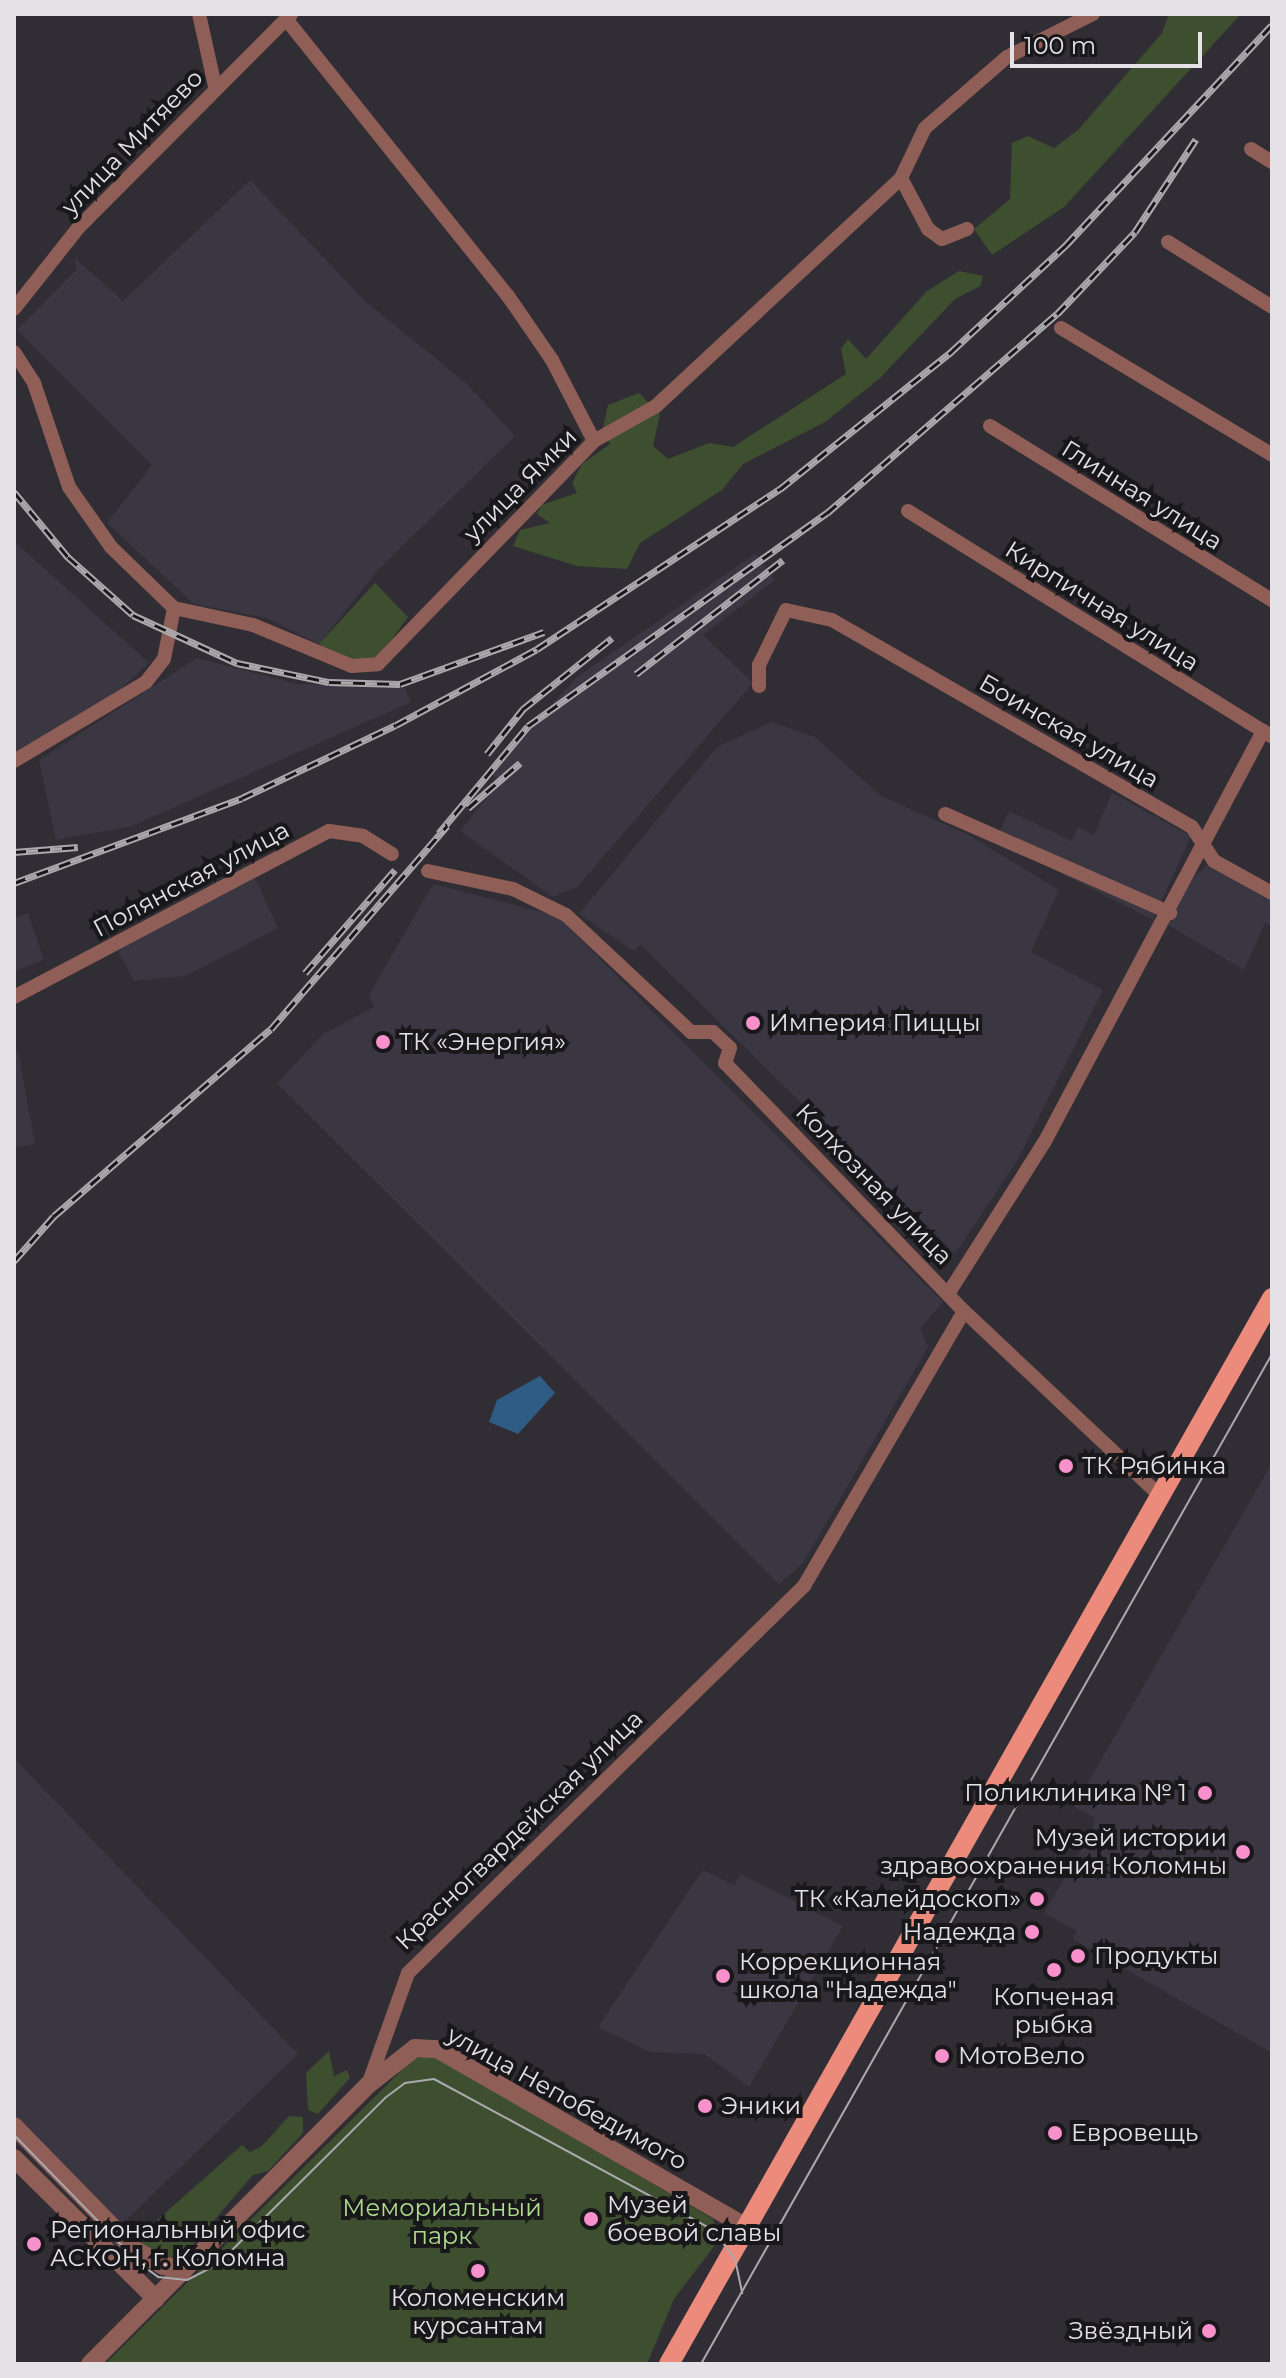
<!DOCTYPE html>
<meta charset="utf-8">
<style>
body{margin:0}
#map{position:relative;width:1286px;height:2378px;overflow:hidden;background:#302e34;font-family:Montserrat,sans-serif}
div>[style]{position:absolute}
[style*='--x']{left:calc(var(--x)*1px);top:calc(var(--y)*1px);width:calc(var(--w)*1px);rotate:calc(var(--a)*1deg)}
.built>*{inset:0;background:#3a3642}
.green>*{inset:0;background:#3d4f2e}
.water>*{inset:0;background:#2f5c85}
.minor>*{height:14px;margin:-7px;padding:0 7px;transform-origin:7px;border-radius:7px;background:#8f5e56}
.tertiary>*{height:18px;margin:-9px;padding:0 9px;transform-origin:9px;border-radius:9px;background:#8f5e56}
.primary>*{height:20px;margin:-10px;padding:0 10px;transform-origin:10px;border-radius:10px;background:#ec8a7b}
.tram>*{height:2px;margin:-1px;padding:0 1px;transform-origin:1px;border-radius:1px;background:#aba9ad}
.rail>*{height:7px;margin-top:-3.5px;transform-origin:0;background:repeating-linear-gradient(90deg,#18171a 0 12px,#aba9ad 0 24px);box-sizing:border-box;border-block:2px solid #aba9ad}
.dots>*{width:22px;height:22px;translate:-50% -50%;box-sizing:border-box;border:4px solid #18171a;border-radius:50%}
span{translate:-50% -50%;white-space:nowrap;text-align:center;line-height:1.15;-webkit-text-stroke:8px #18171a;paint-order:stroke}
.street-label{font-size:24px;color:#e4e2e6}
.poi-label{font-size:24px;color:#e4e2e6}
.left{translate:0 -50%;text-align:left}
.right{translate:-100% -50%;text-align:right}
.park-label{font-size:24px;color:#afdb8c}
.frame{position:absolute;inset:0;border:16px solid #e4e2e6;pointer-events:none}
.scale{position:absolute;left:1010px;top:32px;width:192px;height:36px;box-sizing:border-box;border:4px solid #e4e2e6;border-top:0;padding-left:10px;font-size:24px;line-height:28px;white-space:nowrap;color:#e4e2e6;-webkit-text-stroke:6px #18171a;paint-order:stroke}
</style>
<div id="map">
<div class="built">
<div style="clip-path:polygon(250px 180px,366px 302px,466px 383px,515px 436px,380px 568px,319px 644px,266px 618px,194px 604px,107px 523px,152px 465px,17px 330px,76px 270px,75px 258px,123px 301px)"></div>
<div style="clip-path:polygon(14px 541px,149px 663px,111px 698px,14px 753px)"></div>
<div style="clip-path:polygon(755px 554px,775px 580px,703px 635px,753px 683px,577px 887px,553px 897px,460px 831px,500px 782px,490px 772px,577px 677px)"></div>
<div style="clip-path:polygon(197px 658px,297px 684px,405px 688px,411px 702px,132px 826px,56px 840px,39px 760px)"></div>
<div style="clip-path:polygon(771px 722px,815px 737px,881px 796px,967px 834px,1059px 890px,1031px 952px,1103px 990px,1018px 1159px,955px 1254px,648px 952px,640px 945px,634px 951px,579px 914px,717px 747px)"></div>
<div style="clip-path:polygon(1112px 793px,1191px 836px,1153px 920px,996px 840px,1009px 811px,1072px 841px,1078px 827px,1094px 835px)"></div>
<div style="clip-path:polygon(1209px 863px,1272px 900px,1272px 926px,1265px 923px,1244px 970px,1168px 925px,1191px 880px)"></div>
<div style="clip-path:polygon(254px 876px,278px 928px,186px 976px,134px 981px,118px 951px,122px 946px)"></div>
<div style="clip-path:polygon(433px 884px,557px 916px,943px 1302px,920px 1328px,928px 1347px,803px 1563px,779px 1584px,277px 1083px,323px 1034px,374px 1007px,369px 995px)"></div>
<div style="clip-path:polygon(28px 913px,44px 960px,14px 971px,14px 918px)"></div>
<div style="clip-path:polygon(18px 1051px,35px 1144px,14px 1148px,14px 1052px)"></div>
<div style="clip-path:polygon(1272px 1463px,1272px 2053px,1073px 1939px,1077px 1931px,1044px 1913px,1093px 1829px,1095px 1818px,1074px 1807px)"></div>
<div style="clip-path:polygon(14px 1758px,298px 2054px,119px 2227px,14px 2118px)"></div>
<div style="clip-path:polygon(703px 1870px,734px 1885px,741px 1874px,843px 1926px,749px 2087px,704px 2054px,650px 2052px,598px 2027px)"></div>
</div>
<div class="green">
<div style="clip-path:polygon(1169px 14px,1241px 14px,1064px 207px,992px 255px,974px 229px,1010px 199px,1012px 143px,1028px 136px,1054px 148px,1079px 129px,1162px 33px)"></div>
<div style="clip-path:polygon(959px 271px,983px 276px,980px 286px,955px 299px,879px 379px,825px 422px,743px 464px,722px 490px,640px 543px,627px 569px,577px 566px,513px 546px,520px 530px,550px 523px,537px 514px,541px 505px,577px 493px,572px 483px,582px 464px,610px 444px,603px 428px,608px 405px,639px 393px,660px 414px,653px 446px,668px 459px,709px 443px,733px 447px,846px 374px,841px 349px,848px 339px,866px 359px,927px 291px)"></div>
<div style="clip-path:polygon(375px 583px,408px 617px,378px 658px,343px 662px,319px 644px)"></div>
<div style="clip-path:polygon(329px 2051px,334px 2076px,347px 2070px,350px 2078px,318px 2114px,308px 2110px,306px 2073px)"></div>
<div style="clip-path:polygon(417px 2055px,435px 2056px,713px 2219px,718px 2241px,674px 2299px,647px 2364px,105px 2364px)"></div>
<div style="clip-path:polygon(289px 2116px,303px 2117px,303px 2133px,268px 2171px,253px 2175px,191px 2247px,168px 2259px,144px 2249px,138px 2237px,242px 2145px,250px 2152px,262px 2146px)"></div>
</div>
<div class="water">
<div style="clip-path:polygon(540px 1376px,555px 1393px,518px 1434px,489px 1422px,497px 1400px)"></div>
</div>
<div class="minor">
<div style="--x:199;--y:14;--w:74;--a:77.5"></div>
<div style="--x:286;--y:19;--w:355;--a:51.3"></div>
<div style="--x:508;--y:296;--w:78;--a:55.5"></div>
<div style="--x:552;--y:360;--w:91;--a:62.6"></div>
<div style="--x:1251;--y:149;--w:25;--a:32"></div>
<div style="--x:901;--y:178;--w:58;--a:62.1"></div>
<div style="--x:928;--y:229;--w:17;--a:36"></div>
<div style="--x:942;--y:239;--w:27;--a:-22"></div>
<div style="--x:1168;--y:242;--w:123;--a:32"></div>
<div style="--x:14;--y:309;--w:105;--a:-51.6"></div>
<div style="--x:79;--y:227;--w:301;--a:-45.1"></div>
<div style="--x:1061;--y:328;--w:246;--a:31"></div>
<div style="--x:14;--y:352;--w:37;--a:57"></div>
<div style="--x:34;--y:383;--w:110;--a:71.4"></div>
<div style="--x:69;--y:487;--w:73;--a:55"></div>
<div style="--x:111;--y:547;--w:88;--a:44.1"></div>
<div style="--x:990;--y:426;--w:331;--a:31.7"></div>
<div style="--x:908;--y:511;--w:428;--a:31.8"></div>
<div style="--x:174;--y:608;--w:81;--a:12.1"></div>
<div style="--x:253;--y:625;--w:107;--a:22.5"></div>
<div style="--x:352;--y:666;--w:26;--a:-4"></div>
<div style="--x:378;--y:664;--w:310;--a:-45.9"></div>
<div style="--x:594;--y:441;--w:71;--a:-29.4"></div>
<div style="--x:656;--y:406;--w:335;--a:-42.9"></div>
<div style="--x:901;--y:178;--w:55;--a:-64.4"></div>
<div style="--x:925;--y:128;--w:108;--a:-40.9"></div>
<div style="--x:1007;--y:57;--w:96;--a:-26.6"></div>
<div style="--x:759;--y:686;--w:21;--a:-90"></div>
<div style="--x:759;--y:665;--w:61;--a:-63.9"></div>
<div style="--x:786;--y:610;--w:47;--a:12.3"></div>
<div style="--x:832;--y:620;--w:415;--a:29.9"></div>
<div style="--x:1192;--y:827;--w:40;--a:57.1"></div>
<div style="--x:1214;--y:861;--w:66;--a:28.9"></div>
<div style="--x:14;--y:761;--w:154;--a:-30.9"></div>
<div style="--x:146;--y:682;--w:29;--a:-52"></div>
<div style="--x:164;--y:659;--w:52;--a:-78.9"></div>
<div style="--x:945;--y:814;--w:246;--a:23.7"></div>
<div style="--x:428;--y:871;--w:87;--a:12"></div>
<div style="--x:513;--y:889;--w:59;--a:26.1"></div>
<div style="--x:566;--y:915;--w:171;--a:43.1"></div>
<div style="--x:691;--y:1032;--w:22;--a:0"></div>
<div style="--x:713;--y:1032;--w:23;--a:43"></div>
<div style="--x:730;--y:1048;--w:16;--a:108"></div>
<div style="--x:725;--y:1063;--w:344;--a:46.1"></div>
<div style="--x:964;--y:1311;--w:270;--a:43.3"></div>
<div style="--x:14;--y:997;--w:356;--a:-27.8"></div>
<div style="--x:329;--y:831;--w:34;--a:8"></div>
<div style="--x:363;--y:836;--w:34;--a:32"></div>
<div style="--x:948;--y:1294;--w:179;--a:-57.6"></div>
<div style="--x:1044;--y:1143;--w:467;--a:-62"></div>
<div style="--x:368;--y:2085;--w:119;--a:-70.3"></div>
<div style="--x:408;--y:1973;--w:554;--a:-44.34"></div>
<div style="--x:804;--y:1586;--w:318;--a:-59.8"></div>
</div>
<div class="tertiary">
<div style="--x:14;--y:2126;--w:172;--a:45.7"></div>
<div style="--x:134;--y:2249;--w:34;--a:30"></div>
<div style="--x:163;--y:2266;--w:23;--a:5"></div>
<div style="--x:14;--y:2158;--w:200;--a:44.8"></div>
<div style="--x:90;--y:2364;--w:394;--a:-45.1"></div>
<div style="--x:368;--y:2085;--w:60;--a:-38.2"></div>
<div style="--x:415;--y:2048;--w:22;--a:3"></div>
<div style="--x:437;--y:2049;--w:357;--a:29.9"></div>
</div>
<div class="primary">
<div style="--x:669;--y:2364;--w:1225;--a:-60.5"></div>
</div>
<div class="tram">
<div style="--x:14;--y:2135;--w:179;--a:45.7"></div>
<div style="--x:139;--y:2263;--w:24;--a:36"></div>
<div style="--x:158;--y:2277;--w:29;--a:6"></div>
<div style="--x:187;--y:2280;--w:35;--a:-27"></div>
<div style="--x:218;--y:2264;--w:235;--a:-44.8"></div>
<div style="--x:385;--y:2098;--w:25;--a:-37"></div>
<div style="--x:405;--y:2083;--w:29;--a:-8"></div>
<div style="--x:434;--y:2079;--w:317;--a:28.4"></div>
<div style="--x:713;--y:2230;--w:36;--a:53"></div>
<div style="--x:735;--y:2259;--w:35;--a:78"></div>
<div style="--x:701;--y:2364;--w:1160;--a:-60.52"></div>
</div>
<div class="rail">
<div style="--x:14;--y:492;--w:85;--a:50.3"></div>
<div style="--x:68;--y:557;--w:87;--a:41.7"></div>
<div style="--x:133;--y:615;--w:115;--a:24.8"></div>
<div style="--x:237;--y:663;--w:94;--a:11.7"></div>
<div style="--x:329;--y:682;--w:71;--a:1.6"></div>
<div style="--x:400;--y:684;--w:153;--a:-19.9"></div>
<div style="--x:636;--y:674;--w:186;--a:-37.8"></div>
<div style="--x:487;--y:754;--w:58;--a:-51.3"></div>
<div style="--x:523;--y:709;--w:114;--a:-38.6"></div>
<div style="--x:468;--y:808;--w:69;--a:-40.9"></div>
<div style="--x:439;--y:833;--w:139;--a:-50.2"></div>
<div style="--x:528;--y:726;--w:367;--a:-35.5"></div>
<div style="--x:827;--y:513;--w:304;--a:-40.9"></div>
<div style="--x:1057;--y:314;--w:113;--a:-46.4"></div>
<div style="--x:1135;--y:232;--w:111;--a:-56.7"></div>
<div style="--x:14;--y:852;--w:64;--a:-4.5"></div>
<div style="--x:14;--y:883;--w:243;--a:-20.4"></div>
<div style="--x:242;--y:798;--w:170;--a:-25.4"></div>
<div style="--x:396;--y:725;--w:160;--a:-28.3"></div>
<div style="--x:537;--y:649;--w:291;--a:-33.4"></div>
<div style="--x:780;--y:489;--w:221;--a:-38.7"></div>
<div style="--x:952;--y:351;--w:156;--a:-42.9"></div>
<div style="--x:1066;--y:245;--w:301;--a:-46.9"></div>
<div style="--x:305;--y:973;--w:137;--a:-48.9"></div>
<div style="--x:14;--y:1261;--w:60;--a:-48.4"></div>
<div style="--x:54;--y:1216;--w:286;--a:-40.8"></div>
<div style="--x:271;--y:1029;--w:269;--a:-49.1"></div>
</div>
<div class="dots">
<div style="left:753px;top:1023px;background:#f890cc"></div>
<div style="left:383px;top:1042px;background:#f890cc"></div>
<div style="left:1066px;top:1466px;background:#f890cc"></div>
<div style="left:1205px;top:1793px;background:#f890cc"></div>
<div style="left:1243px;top:1852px;background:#f890cc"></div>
<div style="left:1037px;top:1899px;background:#f890cc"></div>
<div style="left:1032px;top:1932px;background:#f890cc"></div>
<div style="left:1078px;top:1956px;background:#f890cc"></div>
<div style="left:1054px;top:1970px;background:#f890cc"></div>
<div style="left:723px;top:1976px;background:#f890cc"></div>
<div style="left:942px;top:2056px;background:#f890cc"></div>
<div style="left:705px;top:2106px;background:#f890cc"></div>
<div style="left:1055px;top:2133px;background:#f890cc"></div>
<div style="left:591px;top:2219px;background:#f890cc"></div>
<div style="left:34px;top:2244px;background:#f890cc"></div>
<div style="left:478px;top:2271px;background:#f890cc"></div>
<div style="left:1209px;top:2331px;background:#f890cc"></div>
</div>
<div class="street-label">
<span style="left:132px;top:142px;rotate:-46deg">улица Митяево</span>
<span style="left:520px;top:485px;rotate:-45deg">улица Ямки</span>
<span style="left:1142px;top:495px;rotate:32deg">Глинная улица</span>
<span style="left:1102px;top:606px;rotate:32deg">Кирпичная улица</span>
<span style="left:1069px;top:731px;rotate:30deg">Боинская улица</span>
<span style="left:191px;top:879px;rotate:-28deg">Полянская улица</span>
<span style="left:874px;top:1184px;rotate:46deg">Колхозная улица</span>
<span style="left:519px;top:1830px;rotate:-44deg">Красногвардейская улица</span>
<span style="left:567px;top:2098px;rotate:29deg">улица Непобедимого</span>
</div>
<div class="poi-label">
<span class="left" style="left:769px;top:1023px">Империя Пиццы</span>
<span class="left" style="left:399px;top:1042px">ТК «Энергия»</span>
<span class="left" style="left:1082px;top:1466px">ТК Рябинка</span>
<span class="right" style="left:1187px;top:1793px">Поликлиника № 1</span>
<span class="right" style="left:1227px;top:1852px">Музей истории<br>здравоохранения Коломны</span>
<span class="right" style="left:1021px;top:1899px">ТК «Калейдоскоп»</span>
<span class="right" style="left:1016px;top:1932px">Надежда</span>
<span class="left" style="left:1094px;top:1956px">Продукты</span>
<span class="left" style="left:739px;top:1976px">Коррекционная<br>школа "Надежда"</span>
<span style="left:1054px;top:2011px">Копченая<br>рыбка</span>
<span class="left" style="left:958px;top:2056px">МотоВело</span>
<span class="left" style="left:721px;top:2106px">Эники</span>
<span class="left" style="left:1071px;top:2133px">Евровещь</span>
<span class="left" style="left:607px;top:2219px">Музей<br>боевой славы</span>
<span class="left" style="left:50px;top:2244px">Региональный офис<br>АСКОН, г. Коломна</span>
<span style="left:478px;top:2312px">Коломенским<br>курсантам</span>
<span class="right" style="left:1193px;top:2331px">Звёздный</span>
</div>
<div class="park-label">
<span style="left:442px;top:2222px">Мемориальный<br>парк</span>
</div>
<div class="frame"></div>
<div class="scale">100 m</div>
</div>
